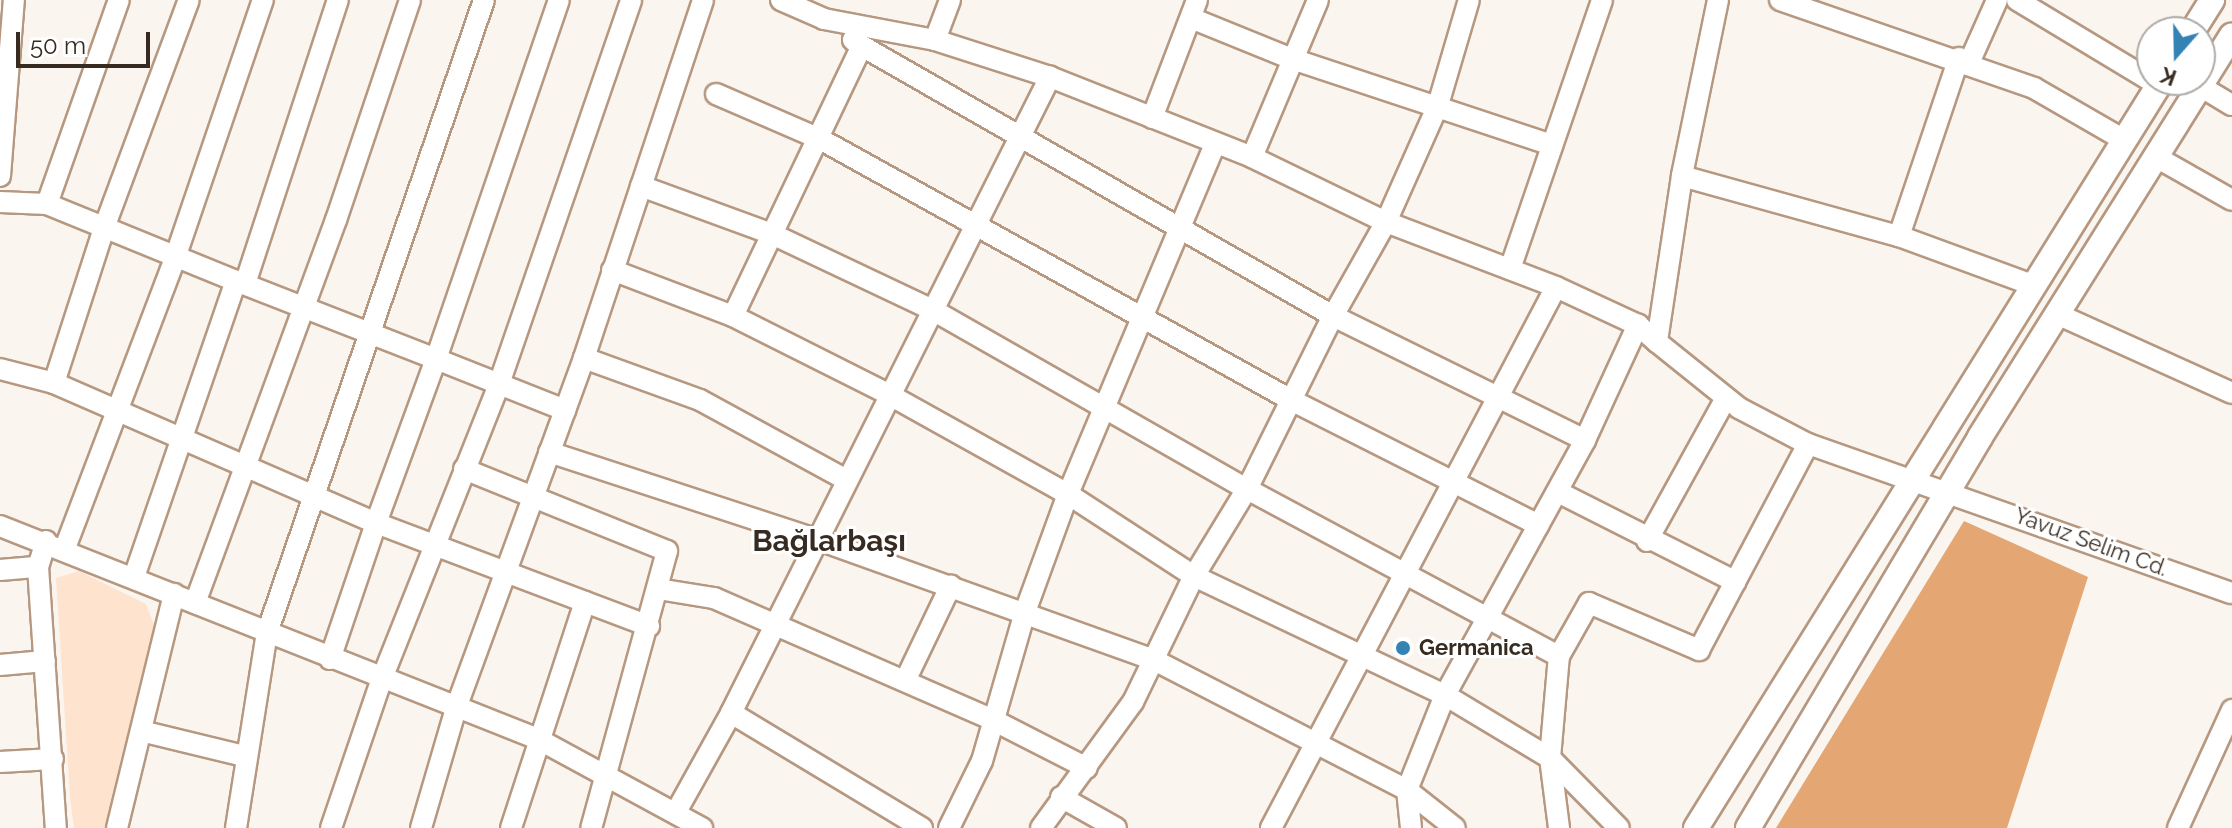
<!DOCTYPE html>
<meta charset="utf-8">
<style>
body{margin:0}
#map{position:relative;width:2232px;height:828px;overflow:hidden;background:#fbf5f0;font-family:Raleway,sans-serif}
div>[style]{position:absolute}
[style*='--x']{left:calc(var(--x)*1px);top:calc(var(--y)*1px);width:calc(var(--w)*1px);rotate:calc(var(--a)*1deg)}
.green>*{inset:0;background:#fee3ce}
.forest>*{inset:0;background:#e4a673}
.roads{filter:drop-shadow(2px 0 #b69880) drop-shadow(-2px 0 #b69880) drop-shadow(0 2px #b69880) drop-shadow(0 -2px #b69880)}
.minor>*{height:20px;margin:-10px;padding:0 10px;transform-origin:10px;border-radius:10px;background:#fff}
.major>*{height:24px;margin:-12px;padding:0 12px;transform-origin:12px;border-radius:12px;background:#fff}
.dots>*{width:22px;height:22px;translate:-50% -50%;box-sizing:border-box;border:4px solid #fff;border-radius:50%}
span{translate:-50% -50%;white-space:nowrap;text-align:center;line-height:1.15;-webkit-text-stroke:6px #fff;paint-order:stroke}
.street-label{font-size:22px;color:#372b21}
.poi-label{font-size:22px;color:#372b21;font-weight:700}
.left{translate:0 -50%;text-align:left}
.district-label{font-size:30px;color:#372b21;font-weight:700}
.north{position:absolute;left:2136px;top:16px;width:80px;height:80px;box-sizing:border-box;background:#fff;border:2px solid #afaaa6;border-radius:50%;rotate:200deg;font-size:22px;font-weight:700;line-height:32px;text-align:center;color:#372b21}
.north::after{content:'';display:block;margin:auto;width:28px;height:36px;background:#3483b5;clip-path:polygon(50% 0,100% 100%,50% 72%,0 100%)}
.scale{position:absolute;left:16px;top:32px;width:134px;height:36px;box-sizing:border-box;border:4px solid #372b21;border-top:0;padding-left:10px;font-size:24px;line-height:28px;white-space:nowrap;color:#372b21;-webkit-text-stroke:6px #fff;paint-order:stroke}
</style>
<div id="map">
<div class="green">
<div style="clip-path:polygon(79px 571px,146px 604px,154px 625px,104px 828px,74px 828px,70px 797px,56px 578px)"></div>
</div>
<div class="forest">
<div style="clip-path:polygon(1964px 521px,2088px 577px,2007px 828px,1776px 828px)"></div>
</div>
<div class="roads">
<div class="minor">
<div style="--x:781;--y:0;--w:47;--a:23.8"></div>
<div style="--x:824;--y:19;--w:113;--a:10.7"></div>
<div style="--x:935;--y:40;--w:121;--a:17.8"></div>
<div style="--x:1050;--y:77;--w:217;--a:21.6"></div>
<div style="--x:1252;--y:157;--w:149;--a:25.9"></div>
<div style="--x:1386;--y:222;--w:182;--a:20.9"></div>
<div style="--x:1556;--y:287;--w:90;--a:24.9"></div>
<div style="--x:1638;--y:325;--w:25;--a:42"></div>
<div style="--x:1718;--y:0;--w:180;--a:101.6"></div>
<div style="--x:1682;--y:176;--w:168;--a:98.6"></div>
<div style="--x:1657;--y:342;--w:105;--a:38.8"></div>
<div style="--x:1739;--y:408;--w:78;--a:27.6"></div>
<div style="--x:1808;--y:444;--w:449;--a:19.4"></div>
<div style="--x:1780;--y:0;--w:269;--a:19.1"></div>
<div style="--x:2034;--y:88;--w:104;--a:30"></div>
<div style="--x:2017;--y:0;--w:165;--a:31.1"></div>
<div style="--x:1191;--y:18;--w:109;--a:22.1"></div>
<div style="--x:1292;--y:59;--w:274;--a:18.3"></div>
<div style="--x:935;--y:40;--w:43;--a:-69.4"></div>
<div style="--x:862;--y:46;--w:543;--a:29.82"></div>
<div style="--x:1333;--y:316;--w:281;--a:26.2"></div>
<div style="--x:1969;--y:63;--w:69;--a:-66"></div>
<div style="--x:2200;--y:86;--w:37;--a:31"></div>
<div style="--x:716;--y:94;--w:113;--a:23.4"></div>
<div style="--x:820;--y:139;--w:541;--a:28.98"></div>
<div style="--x:1293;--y:401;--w:275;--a:26.8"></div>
<div style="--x:1152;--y:118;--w:126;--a:-69.1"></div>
<div style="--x:1252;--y:157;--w:170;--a:-67.2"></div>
<div style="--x:2156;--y:157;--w:87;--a:29.5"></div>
<div style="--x:0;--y:176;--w:177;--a:-85.5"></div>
<div style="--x:1682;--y:176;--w:225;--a:15.5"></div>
<div style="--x:1899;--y:236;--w:142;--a:20.2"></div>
<div style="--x:641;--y:186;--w:140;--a:20.1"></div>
<div style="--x:772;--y:234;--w:176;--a:25.3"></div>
<div style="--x:931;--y:309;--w:364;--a:29.7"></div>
<div style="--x:1247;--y:489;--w:354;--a:28.2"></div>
<div style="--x:0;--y:202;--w:47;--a:2.4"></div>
<div style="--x:47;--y:204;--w:204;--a:22.2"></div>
<div style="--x:47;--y:204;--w:216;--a:-70.6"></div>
<div style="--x:1899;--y:236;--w:188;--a:-71.4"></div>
<div style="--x:1510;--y:269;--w:284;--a:-71.1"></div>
<div style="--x:612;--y:270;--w:129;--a:20.8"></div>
<div style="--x:733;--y:316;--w:174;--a:26.7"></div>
<div style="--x:888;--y:394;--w:206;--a:29.1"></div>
<div style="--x:1068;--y:494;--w:150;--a:33.1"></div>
<div style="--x:1194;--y:576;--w:278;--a:25.4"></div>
<div style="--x:1445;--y:695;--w:122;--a:31"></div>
<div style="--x:1550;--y:758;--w:98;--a:45.4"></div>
<div style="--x:245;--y:284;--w:299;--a:-71.9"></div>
<div style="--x:2057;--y:314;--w:192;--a:24.3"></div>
<div style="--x:733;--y:316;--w:299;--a:-64.5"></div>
<div style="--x:862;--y:46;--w:11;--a:-146"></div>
<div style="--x:584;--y:358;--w:123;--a:19.9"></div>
<div style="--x:700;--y:400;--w:167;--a:28.6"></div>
<div style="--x:0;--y:369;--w:56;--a:14.5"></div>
<div style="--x:54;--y:383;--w:351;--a:23.5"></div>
<div style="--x:376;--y:523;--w:175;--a:-69.9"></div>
<div style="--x:436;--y:359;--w:139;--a:21.6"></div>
<div style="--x:54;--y:383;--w:163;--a:-72.1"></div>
<div style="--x:104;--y:228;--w:243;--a:-69.6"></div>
<div style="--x:549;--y:452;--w:284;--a:18.1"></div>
<div style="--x:819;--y:540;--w:356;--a:19.7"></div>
<div style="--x:1154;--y:660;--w:284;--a:27.2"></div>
<div style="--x:1407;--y:790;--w:61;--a:38.4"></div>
<div style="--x:464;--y:469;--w:219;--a:22"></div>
<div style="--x:667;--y:551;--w:287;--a:105.3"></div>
<div style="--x:1558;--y:492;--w:199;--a:26.8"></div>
<div style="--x:0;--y:526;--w:579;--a:21.6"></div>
<div style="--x:538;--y:739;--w:187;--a:28.5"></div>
<div style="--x:46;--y:541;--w:27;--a:107"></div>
<div style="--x:38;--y:567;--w:262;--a:86.1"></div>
<div style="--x:1647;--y:541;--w:163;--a:-61.1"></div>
<div style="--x:65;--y:548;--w:310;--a:-69.2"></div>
<div style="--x:175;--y:258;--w:273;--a:-71.2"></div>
<div style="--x:0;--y:570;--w:38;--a:-5"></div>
<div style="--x:134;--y:577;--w:313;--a:-71"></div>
<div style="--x:236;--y:281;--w:215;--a:21.3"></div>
<div style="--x:436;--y:359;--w:379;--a:-71.1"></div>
<div style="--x:658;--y:589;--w:57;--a:9.1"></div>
<div style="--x:714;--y:598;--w:307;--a:23.6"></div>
<div style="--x:995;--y:721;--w:103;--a:27.1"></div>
<div style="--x:195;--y:603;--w:408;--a:-69.8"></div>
<div style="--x:336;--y:220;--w:232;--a:-71.4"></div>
<div style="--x:330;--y:659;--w:144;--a:-71.3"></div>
<div style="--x:376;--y:523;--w:292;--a:20.7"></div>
<div style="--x:0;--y:665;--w:45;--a:-5.1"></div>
<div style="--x:905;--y:681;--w:106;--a:-64.4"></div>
<div style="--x:141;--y:731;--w:106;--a:13.6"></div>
<div style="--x:0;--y:762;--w:53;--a:-3.2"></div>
<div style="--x:1061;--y:797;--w:63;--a:29.4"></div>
<div style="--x:676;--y:812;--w:113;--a:-60.9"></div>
<div style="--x:117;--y:828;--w:241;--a:-76.3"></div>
<div style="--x:236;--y:828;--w:197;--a:-81"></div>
<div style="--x:267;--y:633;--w:669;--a:-71.08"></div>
<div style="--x:331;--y:828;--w:155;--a:-71.2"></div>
<div style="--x:381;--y:681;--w:320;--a:-68.3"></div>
<div style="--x:499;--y:384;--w:406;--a:-71"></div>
<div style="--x:421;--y:828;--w:125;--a:-73.7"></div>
<div style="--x:456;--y:708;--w:373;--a:-69.9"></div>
<div style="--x:584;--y:358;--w:377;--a:-71.6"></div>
<div style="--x:511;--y:828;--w:238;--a:-71.9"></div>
<div style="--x:922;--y:828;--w:223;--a:-148.9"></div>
<div style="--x:731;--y:713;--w:712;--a:-63.36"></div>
<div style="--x:949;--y:828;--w:75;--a:-63.8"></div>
<div style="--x:982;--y:761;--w:155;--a:-73.9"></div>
<div style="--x:1025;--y:612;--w:126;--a:-70"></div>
<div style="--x:1068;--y:494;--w:377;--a:-67.2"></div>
<div style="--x:1041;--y:828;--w:156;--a:-53.9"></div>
<div style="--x:1133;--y:702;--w:140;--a:-64.2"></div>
<div style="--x:1194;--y:576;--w:102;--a:-58.7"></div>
<div style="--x:1247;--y:489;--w:193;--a:-63.6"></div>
<div style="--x:1333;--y:316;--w:108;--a:-60.6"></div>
<div style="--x:1386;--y:222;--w:128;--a:-66"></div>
<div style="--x:1438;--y:105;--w:109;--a:-73.6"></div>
<div style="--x:1271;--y:828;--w:611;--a:-62.22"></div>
<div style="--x:1411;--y:828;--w:38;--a:-96"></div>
<div style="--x:1407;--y:790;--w:102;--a:-68.2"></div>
<div style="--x:1445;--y:695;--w:291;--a:-61.2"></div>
<div style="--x:1585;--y:440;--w:127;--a:-65.3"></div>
<div style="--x:1559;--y:828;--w:71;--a:-97.3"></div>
<div style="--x:1550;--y:758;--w:102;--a:-85"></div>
<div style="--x:1559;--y:656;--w:61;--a:-60.5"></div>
<div style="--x:1589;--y:603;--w:120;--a:23.1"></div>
<div style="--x:1699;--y:650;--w:233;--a:-62.1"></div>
<div style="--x:2178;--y:828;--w:130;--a:-65.4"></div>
</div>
<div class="major">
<div style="--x:2192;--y:32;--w:38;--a:-58"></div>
<div style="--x:1696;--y:828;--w:881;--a:-58.08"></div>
<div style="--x:1748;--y:828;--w:455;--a:-59.3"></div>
<div style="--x:1980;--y:437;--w:474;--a:-57.9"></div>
</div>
</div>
<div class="dots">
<div style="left:1403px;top:648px;background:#3483b5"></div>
</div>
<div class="street-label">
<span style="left:2091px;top:542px;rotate:20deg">Yavuz Selim Cd.</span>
</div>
<div class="poi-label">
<span class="left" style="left:1419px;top:648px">Germanica</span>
</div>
<div class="district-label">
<span style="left:829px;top:541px">Bağlarbaşı</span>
</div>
<div class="north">K</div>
<div class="scale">50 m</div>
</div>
